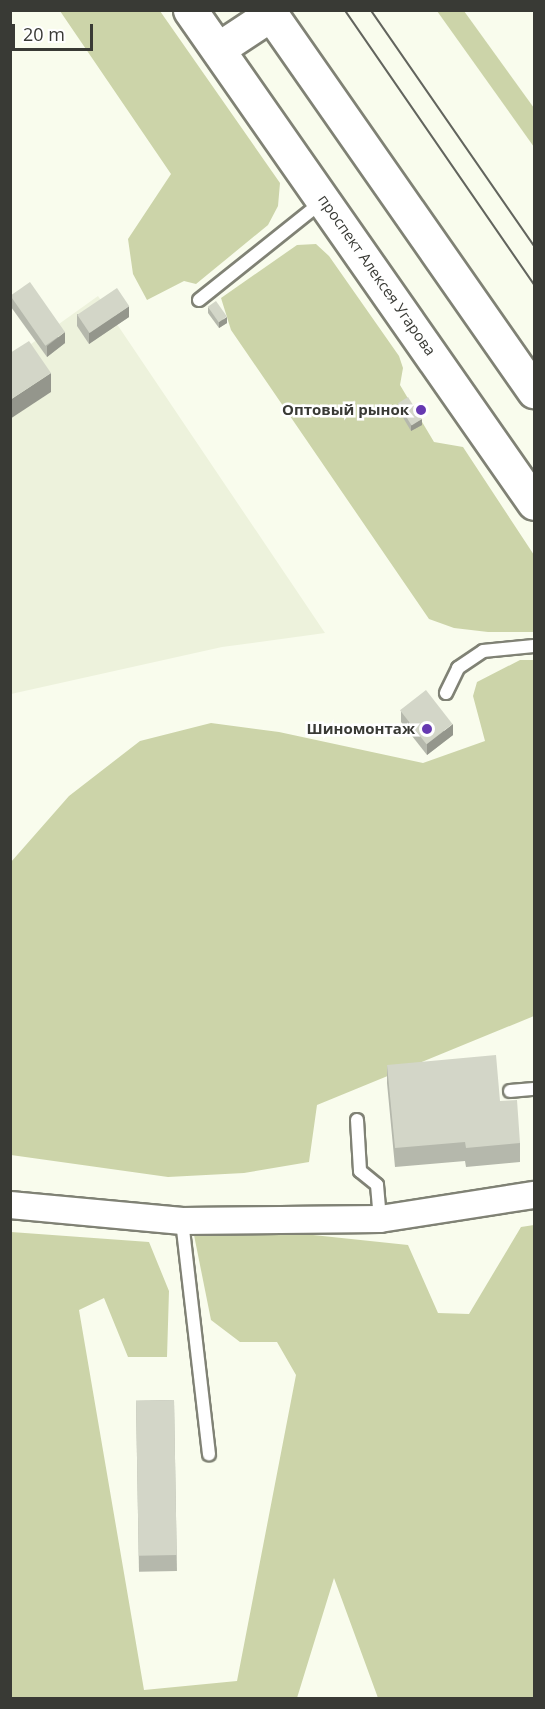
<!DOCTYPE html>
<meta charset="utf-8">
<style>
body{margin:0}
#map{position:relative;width:545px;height:1709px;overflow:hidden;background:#f9fced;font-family:"Open Sans",sans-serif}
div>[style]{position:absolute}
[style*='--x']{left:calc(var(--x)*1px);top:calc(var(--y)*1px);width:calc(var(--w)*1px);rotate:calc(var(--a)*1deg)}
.built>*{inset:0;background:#edf2dc}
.green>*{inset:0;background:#ccd4a9}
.roads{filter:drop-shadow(2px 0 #808275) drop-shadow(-2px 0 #808275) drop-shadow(0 2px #808275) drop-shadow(0 -2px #808275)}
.service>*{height:12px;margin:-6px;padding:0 6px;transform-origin:6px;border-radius:6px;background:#fff}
.minor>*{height:26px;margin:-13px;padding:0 13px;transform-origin:13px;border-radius:13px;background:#fff}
.primary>*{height:33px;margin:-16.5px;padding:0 16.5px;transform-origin:16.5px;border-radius:16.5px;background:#fff}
.tram>*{height:1.5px;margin:-0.75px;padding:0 0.75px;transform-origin:0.75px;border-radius:0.75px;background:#63655e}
.wall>*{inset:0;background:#b5b8ac;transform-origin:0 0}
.shaded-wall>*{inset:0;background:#94968c}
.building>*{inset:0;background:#d3d6c8;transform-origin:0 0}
.dots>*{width:16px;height:16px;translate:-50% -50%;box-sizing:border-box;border:3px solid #fff;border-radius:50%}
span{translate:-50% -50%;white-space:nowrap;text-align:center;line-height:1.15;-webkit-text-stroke:5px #fff;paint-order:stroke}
.street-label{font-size:15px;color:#393a35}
.poi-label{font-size:15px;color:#393a35;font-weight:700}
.right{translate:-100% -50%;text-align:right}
.frame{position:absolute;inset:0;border:12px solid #393a35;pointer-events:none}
.scale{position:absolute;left:12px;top:24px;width:81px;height:27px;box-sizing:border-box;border:3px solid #393a35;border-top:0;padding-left:8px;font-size:18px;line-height:21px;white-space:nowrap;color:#393a35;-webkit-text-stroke:4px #fff;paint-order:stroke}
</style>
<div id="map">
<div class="built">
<div style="clip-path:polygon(98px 296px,325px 633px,222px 647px,11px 694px,10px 359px)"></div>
</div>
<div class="green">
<div style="clip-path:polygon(60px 11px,160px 11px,280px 183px,278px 206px,268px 225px,196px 284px,184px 281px,147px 300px,133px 274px,128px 239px,171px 174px)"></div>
<div style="clip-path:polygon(437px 11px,464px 11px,534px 108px,534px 147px)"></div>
<div style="clip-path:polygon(316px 244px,329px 256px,399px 356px,403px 368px,400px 385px,434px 442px,463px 447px,534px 555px,534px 632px,488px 632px,454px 628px,429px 619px,231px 330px,221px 298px,297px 245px)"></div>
<div style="clip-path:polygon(520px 660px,534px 660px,534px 1016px,317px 1105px,309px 1162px,244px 1173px,168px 1177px,11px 1155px,11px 862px,69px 796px,140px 741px,211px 723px,279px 732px,423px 763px,485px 741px,473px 696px,477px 682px)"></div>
<div style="clip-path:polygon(534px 1225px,534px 1698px,378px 1698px,334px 1578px,297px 1698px,11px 1698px,11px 1232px,149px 1242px,169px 1291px,167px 1357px,128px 1357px,104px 1298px,79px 1310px,144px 1690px,237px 1681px,296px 1375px,277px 1342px,240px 1342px,211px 1320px,194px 1235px,313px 1235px,408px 1245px,438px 1313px,469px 1314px,521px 1227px)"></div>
</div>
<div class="roads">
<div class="service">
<div style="--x:199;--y:300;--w:159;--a:-38.6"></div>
<div style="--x:446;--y:693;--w:28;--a:-64"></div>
<div style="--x:458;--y:668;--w:30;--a:-34"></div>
<div style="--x:483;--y:651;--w:51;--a:-5.6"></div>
<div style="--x:510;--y:1091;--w:24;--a:-5"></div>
<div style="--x:357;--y:1120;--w:51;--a:86.6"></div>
<div style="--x:360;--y:1171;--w:22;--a:39"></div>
<div style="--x:377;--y:1185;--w:34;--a:85"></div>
<div style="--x:182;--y:1221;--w:235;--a:83.4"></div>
</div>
<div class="minor">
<div style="--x:10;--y:1205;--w:173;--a:5.3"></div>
<div style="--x:182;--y:1221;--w:198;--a:-0.6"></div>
<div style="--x:380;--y:1219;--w:156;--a:-8.9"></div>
</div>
<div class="primary">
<div style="--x:190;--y:10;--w:601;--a:55.09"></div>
<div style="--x:268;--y:10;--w:465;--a:55.1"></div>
<div style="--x:218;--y:49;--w:64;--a:-33.4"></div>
</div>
</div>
<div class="tram">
<div style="--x:345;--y:10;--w:333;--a:55.4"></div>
<div style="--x:371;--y:10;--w:286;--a:55.3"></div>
</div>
<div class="wall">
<div style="clip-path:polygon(11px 296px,65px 343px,47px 357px,11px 307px)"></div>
<div style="clip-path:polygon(208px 307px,227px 323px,219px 328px,208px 313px)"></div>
<div style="clip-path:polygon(77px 314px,129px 317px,89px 344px,77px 326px)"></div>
<div style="clip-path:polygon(398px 403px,422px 425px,411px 431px,398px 409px)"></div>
<div style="clip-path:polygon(401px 711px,453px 735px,427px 755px,401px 722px)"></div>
<div style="clip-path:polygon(387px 1065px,500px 1101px,520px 1143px,520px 1162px,466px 1167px,465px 1161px,395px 1167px,387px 1083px)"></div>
<div style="left:174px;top:1400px;width:171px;height:38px;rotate:89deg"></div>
</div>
<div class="shaded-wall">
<div style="clip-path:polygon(129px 306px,129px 317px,89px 344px,89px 333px)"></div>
<div style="clip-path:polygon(227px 317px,227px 323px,219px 328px,219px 322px)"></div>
<div style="clip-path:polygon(65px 332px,65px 343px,47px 357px,47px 346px)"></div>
<div style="clip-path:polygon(51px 373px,51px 392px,10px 419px,10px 400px)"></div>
<div style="clip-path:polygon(422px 419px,422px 425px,411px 431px,411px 425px)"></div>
<div style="clip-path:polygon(453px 724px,453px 735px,427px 755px,427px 744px)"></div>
</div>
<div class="building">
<div style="left:30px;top:282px;width:61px;height:24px;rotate:55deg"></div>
<div style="left:117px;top:288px;width:22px;height:48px;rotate:56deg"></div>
<div style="left:216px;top:301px;width:19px;height:10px;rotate:55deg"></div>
<div style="clip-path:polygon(29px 341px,51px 373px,10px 400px,10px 353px)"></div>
<div style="left:408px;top:397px;width:26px;height:12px;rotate:58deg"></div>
<div style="left:426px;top:690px;width:43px;height:33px;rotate:52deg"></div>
<div style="clip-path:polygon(496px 1055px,500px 1101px,517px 1100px,520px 1143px,466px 1148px,465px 1142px,395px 1148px,387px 1065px)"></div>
<div style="left:174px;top:1400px;width:155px;height:38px;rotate:89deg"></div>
</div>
<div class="dots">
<div style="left:421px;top:410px;background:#6639b1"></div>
<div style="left:427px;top:729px;background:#6639b1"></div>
</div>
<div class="street-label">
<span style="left:377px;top:275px;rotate:55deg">проспект Алексея Угарова</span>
</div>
<div class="poi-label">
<span class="right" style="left:409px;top:410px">Оптовый рынок</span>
<span class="right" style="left:415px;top:729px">Шиномонтаж</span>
</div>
<div class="frame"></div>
<div class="scale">20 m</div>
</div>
